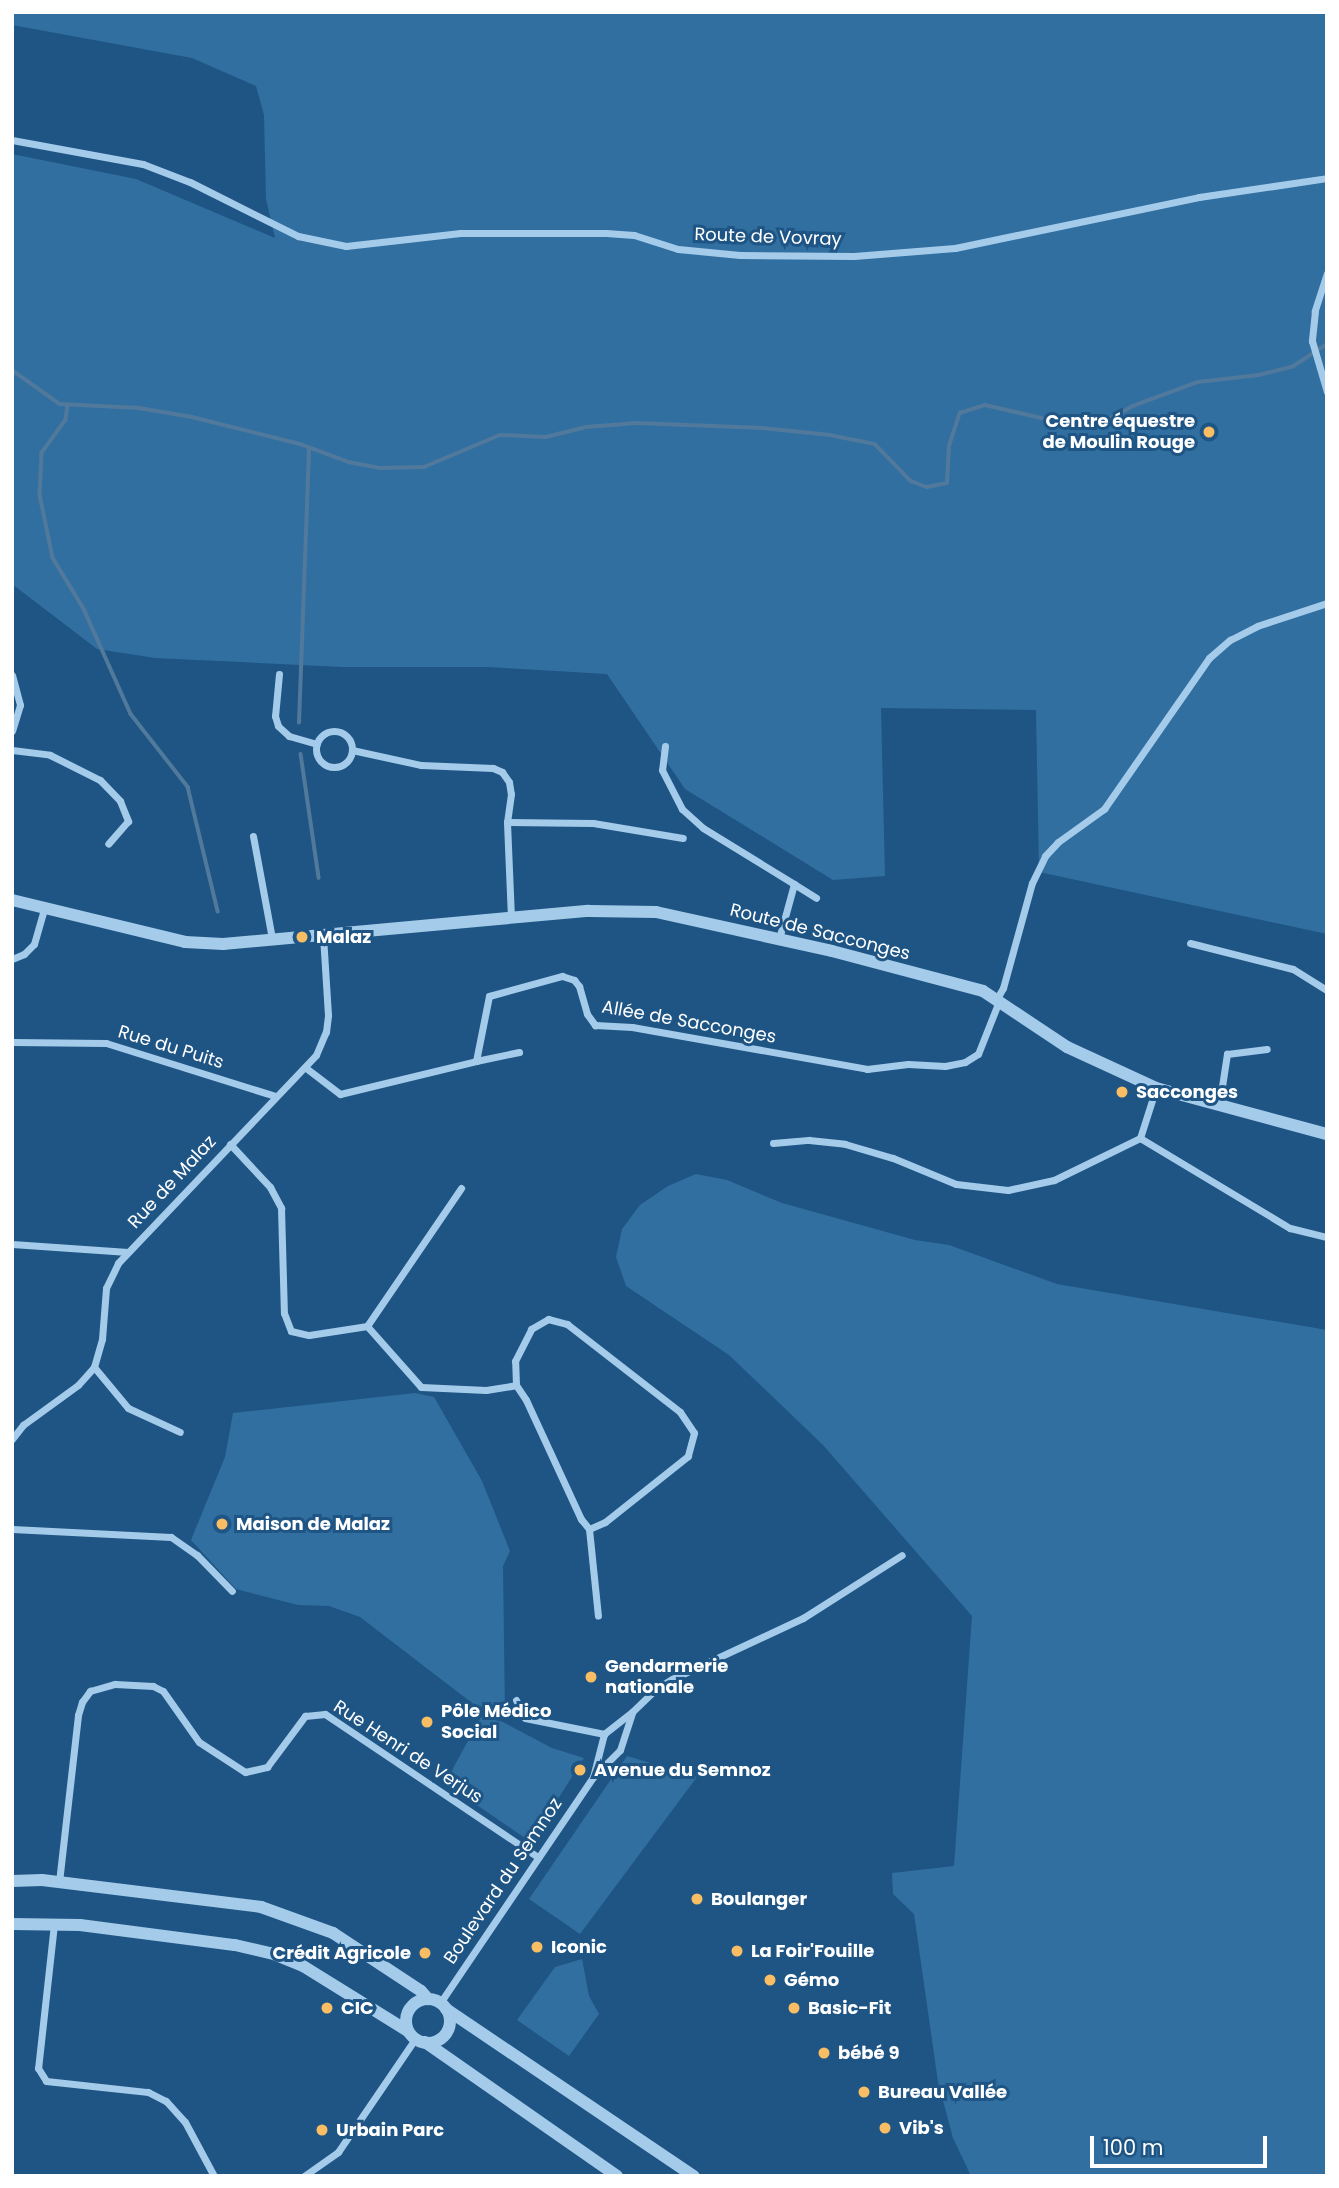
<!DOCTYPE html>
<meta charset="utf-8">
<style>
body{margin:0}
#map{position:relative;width:1339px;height:2188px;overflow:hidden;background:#1e5584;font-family:Poppins,sans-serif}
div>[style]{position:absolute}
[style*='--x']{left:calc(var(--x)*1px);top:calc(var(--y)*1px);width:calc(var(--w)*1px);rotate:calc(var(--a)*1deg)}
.green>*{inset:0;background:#316fa1}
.stream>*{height:3.5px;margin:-1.75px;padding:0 1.75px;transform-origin:1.75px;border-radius:1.75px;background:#51799b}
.minor>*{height:7px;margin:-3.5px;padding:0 3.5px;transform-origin:3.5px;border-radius:3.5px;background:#a5cbea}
.minor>.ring{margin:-3.5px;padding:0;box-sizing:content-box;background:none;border:7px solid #a5cbea;border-radius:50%}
.tertiary>*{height:12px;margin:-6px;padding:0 6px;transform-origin:6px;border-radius:6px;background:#a5cbea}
.tertiary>.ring{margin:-6px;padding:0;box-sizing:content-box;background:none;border:12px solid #a5cbea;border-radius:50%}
.dots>*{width:19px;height:19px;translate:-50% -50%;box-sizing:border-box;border:4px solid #1e5584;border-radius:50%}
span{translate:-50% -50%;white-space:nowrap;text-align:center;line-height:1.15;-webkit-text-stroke:6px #1e5584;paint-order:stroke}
.street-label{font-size:18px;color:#fff}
.poi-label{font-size:18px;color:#fff;font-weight:700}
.right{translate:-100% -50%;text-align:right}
.left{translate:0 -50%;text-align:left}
.frame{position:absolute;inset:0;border:14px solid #fff;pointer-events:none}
.scale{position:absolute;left:1090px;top:2136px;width:177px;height:32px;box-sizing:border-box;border:4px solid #fff;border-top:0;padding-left:9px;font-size:21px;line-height:24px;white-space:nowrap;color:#fff;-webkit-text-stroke:5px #1e5584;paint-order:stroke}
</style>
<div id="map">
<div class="green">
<div style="clip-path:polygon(12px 12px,1327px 12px,1327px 934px,1039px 872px,1036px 710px,881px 708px,885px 876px,833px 880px,685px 789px,607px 674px,488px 667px,342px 667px,155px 658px,97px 649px,12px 584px,12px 154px,136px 179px,275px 238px,266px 199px,264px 115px,256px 86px,192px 58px,12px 25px)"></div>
<div style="clip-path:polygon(696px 1174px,727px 1180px,782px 1203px,915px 1240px,949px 1245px,1057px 1284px,1327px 1330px,1327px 2176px,971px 2176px,953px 2138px,938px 2082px,914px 1914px,893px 1894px,892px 1873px,954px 1866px,972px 1616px,823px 1445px,729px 1355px,626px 1286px,616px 1257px,622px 1229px,640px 1205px,668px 1186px)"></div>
<div style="clip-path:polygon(415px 1393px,434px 1397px,482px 1481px,510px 1551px,503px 1566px,505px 1716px,472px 1703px,360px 1617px,329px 1606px,298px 1605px,236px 1589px,191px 1540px,225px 1457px,233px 1413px)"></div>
<div style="clip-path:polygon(481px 1717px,503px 1722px,552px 1748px,584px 1758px,535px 1835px,525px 1838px,445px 1783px)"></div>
<div style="clip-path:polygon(627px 1756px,697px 1777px,580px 1934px,529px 1899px)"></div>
<div style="clip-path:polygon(582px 1959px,589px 1996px,599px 2014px,569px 2056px,517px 2020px,555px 1967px)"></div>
</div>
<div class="stream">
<div style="--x:12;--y:370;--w:59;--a:35.3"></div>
<div style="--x:60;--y:404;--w:79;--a:2.9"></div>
<div style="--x:139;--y:408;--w:54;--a:9.6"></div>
<div style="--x:192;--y:417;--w:111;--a:14"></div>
<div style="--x:300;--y:444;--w:52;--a:20.2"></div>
<div style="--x:349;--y:462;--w:33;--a:11"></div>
<div style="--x:381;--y:468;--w:43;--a:-1.3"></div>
<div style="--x:424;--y:467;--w:82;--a:-22.8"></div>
<div style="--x:500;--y:435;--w:46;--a:2.5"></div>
<div style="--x:546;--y:437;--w:41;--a:-14"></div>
<div style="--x:586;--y:427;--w:51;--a:-4.5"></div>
<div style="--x:637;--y:423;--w:126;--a:2.3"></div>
<div style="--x:763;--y:428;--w:67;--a:6"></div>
<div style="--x:830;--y:435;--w:46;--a:11.3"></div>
<div style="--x:875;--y:444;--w:52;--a:45.8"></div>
<div style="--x:911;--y:481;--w:17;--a:21"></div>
<div style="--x:927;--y:487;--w:20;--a:-11"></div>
<div style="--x:947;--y:483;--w:37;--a:-87"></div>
<div style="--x:949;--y:446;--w:35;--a:-72"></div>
<div style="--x:960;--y:413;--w:26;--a:-18"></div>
<div style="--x:985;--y:405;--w:72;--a:12.9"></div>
<div style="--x:1055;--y:421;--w:50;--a:1.1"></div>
<div style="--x:1105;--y:422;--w:32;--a:-30"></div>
<div style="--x:1133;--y:406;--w:69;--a:-20.3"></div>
<div style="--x:1198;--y:382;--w:61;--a:-6.5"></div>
<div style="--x:1259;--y:375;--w:34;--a:-14"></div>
<div style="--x:1292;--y:367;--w:42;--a:-33.3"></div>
<div style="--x:68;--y:405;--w:15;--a:98"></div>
<div style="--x:66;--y:420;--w:41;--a:126"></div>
<div style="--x:42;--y:453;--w:42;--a:92.7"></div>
<div style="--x:40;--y:495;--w:64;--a:78.3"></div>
<div style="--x:53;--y:558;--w:60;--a:58.7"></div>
<div style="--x:84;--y:609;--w:115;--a:65.9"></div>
<div style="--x:131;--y:714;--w:93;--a:52"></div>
<div style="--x:188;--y:787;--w:128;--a:76.4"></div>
<div style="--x:299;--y:723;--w:275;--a:-87.9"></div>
<div style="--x:301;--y:754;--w:125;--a:81.7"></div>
</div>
<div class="minor">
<div style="--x:12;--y:140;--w:133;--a:10.4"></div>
<div style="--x:143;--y:164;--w:50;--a:21"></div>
<div style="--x:190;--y:182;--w:121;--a:26.6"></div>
<div style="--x:298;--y:236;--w:49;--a:11.8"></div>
<div style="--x:346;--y:246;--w:115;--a:-6.5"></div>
<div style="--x:460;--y:233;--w:146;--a:0"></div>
<div style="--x:606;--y:233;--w:28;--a:4"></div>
<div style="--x:634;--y:235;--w:46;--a:17.7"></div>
<div style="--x:678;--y:249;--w:62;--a:5.5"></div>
<div style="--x:740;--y:255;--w:114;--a:0.5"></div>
<div style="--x:854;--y:256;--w:101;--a:-4.5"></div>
<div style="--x:955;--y:248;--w:249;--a:-11.8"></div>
<div style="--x:1199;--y:197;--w:129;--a:-8.4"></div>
<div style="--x:1327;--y:273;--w:40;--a:108"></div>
<div style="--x:1315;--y:311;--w:30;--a:96"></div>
<div style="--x:1312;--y:341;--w:53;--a:73.6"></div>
<div style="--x:279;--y:674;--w:42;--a:95.4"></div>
<div style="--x:275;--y:716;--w:10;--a:73"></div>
<div style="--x:278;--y:726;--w:15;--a:42"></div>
<div style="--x:289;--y:736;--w:29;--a:16"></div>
<div style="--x:12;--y:675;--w:31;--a:75"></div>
<div style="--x:20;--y:705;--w:27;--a:107"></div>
<div class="ring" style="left:316px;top:731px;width:29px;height:29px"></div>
<div style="--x:665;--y:746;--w:24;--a:97"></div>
<div style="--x:662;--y:770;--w:44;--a:62.9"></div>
<div style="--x:682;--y:809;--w:28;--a:42"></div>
<div style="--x:703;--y:828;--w:107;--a:31.6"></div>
<div style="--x:794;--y:884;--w:57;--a:105.3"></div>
<div style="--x:12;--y:750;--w:38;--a:7"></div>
<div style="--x:50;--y:755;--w:56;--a:26.6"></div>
<div style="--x:100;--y:780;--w:29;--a:46"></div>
<div style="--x:120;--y:801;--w:22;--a:68"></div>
<div style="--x:128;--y:821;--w:30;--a:131"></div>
<div style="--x:352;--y:750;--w:71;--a:12.3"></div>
<div style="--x:421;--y:765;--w:72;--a:2.4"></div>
<div style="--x:493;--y:768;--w:10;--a:24"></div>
<div style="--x:502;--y:772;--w:12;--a:55"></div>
<div style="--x:509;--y:782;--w:12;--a:81"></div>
<div style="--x:511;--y:794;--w:28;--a:98"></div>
<div style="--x:253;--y:836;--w:105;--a:79.5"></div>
<div style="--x:794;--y:884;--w:26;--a:32"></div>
<div style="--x:511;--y:918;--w:96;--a:-92.4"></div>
<div style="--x:507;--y:822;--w:86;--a:0.7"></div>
<div style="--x:593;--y:823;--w:91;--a:9.5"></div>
<div style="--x:1190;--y:943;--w:106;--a:14.2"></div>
<div style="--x:1293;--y:969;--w:40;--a:32"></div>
<div style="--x:12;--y:959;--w:13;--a:-23"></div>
<div style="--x:24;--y:954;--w:14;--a:-45"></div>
<div style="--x:34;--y:944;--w:37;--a:-74"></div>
<div style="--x:996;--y:1000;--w:14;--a:-60"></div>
<div style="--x:1003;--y:988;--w:109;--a:-74.6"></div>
<div style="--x:1032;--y:883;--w:30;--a:-64"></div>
<div style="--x:1045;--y:856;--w:19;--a:-47"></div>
<div style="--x:1058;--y:842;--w:57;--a:-35.7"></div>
<div style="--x:1104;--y:809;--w:184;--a:-55.2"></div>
<div style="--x:1209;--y:658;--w:28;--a:-41"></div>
<div style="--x:1230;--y:640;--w:30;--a:-27"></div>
<div style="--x:1257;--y:626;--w:74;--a:-18.2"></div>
<div style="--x:12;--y:1042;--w:94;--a:0.6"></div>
<div style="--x:106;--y:1043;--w:177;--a:17.4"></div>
<div style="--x:476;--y:1061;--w:44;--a:-11.8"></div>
<div style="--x:306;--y:1068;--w:43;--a:37.4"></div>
<div style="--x:340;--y:1094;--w:140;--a:-13.6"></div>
<div style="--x:476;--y:1061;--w:66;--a:-78.7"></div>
<div style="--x:489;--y:996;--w:76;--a:-15.3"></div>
<div style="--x:562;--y:976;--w:13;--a:18"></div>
<div style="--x:574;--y:980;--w:8;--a:50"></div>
<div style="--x:579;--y:986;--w:29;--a:74"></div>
<div style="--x:587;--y:1014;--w:14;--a:54"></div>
<div style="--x:595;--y:1025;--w:37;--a:3"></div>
<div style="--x:632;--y:1027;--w:239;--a:10.1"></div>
<div style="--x:867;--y:1069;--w:41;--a:-7"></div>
<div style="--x:908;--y:1064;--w:37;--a:3"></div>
<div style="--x:945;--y:1066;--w:20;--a:-11"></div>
<div style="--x:965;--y:1062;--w:15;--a:-32"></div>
<div style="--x:978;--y:1054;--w:57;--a:-68.4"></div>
<div style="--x:1219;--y:1106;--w:53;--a:-81.3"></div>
<div style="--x:1227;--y:1054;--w:40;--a:-7.1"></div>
<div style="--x:1140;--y:1138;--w:175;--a:31"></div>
<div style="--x:1290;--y:1228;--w:38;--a:14"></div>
<div style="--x:773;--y:1143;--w:36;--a:-5"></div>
<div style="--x:809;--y:1140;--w:36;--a:6"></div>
<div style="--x:845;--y:1144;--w:50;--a:16.3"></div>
<div style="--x:893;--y:1158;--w:68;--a:22.4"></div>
<div style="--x:956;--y:1184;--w:52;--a:6.6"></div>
<div style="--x:1008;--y:1190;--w:47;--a:-12.3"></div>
<div style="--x:1054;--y:1180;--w:96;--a:-26"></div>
<div style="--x:1140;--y:1138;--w:52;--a:-72.3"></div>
<div style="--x:230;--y:1144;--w:59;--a:47.1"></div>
<div style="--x:270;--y:1187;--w:24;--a:62"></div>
<div style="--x:281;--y:1208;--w:105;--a:88.4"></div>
<div style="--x:284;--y:1313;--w:19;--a:69"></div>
<div style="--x:291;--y:1331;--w:18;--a:13"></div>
<div style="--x:309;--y:1335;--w:59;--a:-8.8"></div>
<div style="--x:12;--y:1244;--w:116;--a:3.9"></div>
<div style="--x:367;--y:1326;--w:81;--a:48.5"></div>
<div style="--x:421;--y:1387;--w:65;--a:2.6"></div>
<div style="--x:486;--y:1390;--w:30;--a:-9"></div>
<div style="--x:516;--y:1385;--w:18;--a:56"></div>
<div style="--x:526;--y:1400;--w:131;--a:65.2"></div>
<div style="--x:581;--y:1519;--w:13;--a:51"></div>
<div style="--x:589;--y:1529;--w:87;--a:84.1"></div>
<div style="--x:367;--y:1326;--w:167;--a:-55.7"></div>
<div style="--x:94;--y:1367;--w:53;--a:50.3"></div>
<div style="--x:128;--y:1408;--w:57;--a:24.8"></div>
<div style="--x:516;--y:1385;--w:24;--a:-92"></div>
<div style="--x:515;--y:1361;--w:36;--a:-63"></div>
<div style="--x:531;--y:1329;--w:20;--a:-30"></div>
<div style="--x:548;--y:1319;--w:20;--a:15"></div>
<div style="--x:567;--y:1324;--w:143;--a:37.9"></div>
<div style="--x:680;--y:1412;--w:25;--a:56"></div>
<div style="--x:694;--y:1433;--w:24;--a:105"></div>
<div style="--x:688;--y:1456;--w:106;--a:141.5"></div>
<div style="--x:605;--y:1522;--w:17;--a:156"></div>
<div style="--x:12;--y:1439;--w:18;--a:-52"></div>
<div style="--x:23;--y:1425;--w:68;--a:-36"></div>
<div style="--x:78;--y:1385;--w:24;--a:-48"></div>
<div style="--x:94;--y:1367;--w:29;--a:-74"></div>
<div style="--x:102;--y:1339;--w:51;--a:-85.5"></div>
<div style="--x:106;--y:1288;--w:28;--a:-64"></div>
<div style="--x:118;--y:1263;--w:287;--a:-46.4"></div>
<div style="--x:316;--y:1055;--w:25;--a:-67"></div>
<div style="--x:326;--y:1032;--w:17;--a:-83"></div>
<div style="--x:328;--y:1015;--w:80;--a:-93.6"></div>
<div style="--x:12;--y:1529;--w:159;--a:2.9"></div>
<div style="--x:171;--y:1537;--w:32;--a:35"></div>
<div style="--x:197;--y:1555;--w:50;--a:45.8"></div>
<div style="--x:516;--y:1700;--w:20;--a:63"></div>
<div style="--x:525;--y:1718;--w:81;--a:11.4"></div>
<div style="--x:632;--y:1712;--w:35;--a:-44"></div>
<div style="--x:657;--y:1688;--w:17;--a:-31"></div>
<div style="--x:672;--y:1679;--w:145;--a:-25"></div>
<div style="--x:803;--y:1618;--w:117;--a:-32.5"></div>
<div style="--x:59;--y:1882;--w:168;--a:-83.5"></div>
<div style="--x:78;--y:1715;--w:14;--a:-73"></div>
<div style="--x:82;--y:1702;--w:14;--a:-54"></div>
<div style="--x:90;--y:1691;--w:26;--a:-16"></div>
<div style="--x:115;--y:1684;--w:38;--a:3"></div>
<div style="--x:153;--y:1686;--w:11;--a:27"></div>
<div style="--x:163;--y:1691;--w:62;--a:54.8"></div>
<div style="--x:199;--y:1742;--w:55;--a:33.1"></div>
<div style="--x:245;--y:1772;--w:23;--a:-13"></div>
<div style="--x:267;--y:1767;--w:64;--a:-53.3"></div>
<div style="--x:305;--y:1716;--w:20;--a:-6"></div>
<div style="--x:325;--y:1714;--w:257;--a:33.9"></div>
<div style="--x:54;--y:1924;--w:145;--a:96.3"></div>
<div style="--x:38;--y:2068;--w:15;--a:58"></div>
<div style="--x:46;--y:2081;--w:103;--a:6.2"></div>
<div style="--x:148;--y:2092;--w:20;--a:27"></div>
<div style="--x:166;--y:2101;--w:28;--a:48"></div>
<div style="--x:185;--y:2122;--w:61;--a:61.8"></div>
<div style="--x:440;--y:2003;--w:273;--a:-55.9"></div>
<div style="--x:593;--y:1777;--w:38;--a:-45"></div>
<div style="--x:620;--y:1750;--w:40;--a:-72"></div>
<div style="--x:632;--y:1712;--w:36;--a:142"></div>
<div style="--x:604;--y:1734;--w:44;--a:104.3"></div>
<div style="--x:304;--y:2176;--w:42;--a:-35.2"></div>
<div style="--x:338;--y:2152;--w:137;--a:-55.7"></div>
</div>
<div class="tertiary">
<div style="--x:12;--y:900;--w:178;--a:13.6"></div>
<div style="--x:185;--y:942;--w:38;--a:3"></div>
<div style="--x:223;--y:944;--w:367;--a:-5.2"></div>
<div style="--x:589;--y:911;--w:67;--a:0.9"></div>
<div style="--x:656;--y:912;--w:180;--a:12.5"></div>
<div style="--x:832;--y:951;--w:156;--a:14.8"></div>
<div style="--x:983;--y:991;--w:101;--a:33.7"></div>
<div style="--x:1067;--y:1047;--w:98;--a:24.7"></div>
<div style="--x:1156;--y:1088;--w:177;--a:15.1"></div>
<div style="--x:12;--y:1881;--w:30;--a:-2"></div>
<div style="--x:42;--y:1880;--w:221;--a:7"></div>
<div style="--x:261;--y:1907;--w:77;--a:19.9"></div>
<div style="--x:333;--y:1933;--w:105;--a:33.4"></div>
<div style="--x:421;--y:1991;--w:11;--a:49"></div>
<div style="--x:12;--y:1924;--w:68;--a:0.8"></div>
<div style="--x:80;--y:1925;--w:156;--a:7.4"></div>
<div style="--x:235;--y:1945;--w:37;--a:13"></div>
<div style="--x:271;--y:1953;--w:35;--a:22"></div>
<div style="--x:303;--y:1966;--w:123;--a:31.8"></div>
<div class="ring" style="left:406px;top:1999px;width:32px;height:32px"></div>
<div style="--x:446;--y:2009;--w:299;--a:34"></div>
<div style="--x:425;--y:2042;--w:234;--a:34.9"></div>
</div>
<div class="dots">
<div style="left:1209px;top:432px;background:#f9be64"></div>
<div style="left:302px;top:937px;background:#f9be64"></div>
<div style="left:1122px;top:1092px;background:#f9be64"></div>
<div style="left:222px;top:1524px;background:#f9be64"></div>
<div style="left:591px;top:1677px;background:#f9be64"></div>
<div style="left:427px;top:1722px;background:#f9be64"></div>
<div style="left:580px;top:1770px;background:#f9be64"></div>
<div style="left:697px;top:1899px;background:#f9be64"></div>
<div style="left:537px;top:1947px;background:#f9be64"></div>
<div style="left:737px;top:1951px;background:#f9be64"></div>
<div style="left:425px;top:1953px;background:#f9be64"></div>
<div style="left:770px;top:1980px;background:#f9be64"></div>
<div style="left:327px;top:2008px;background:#f9be64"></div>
<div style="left:794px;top:2008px;background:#f9be64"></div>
<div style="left:824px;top:2053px;background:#f9be64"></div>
<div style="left:864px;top:2092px;background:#f9be64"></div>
<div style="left:885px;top:2128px;background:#f9be64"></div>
<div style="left:322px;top:2130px;background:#f9be64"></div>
</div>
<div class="street-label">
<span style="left:768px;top:237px;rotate:2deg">Route de Vovray</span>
<span style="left:820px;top:932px;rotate:14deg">Route de Sacconges</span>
<span style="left:689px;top:1022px;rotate:10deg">Allée de Sacconges</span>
<span style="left:171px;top:1047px;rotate:17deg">Rue du Puits</span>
<span style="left:172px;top:1182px;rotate:-47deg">Rue de Malaz</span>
<span style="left:408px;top:1752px;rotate:33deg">Rue Henri de Verjus</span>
<span style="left:503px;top:1881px;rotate:-56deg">Boulevard du Semnoz</span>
</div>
<div class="poi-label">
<span class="right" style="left:1195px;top:432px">Centre équestre<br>de Moulin Rouge</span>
<span class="left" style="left:316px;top:937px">Malaz</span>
<span class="left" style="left:1136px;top:1092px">Sacconges</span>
<span class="left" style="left:236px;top:1524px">Maison de Malaz</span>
<span class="left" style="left:605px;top:1677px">Gendarmerie<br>nationale</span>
<span class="left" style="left:441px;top:1722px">Pôle Médico<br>Social</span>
<span class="left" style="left:594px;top:1770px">Avenue du Semnoz</span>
<span class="left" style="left:711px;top:1899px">Boulanger</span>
<span class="left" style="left:551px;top:1947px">Iconic</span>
<span class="left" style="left:751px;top:1951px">La Foir'Fouille</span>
<span class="right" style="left:411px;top:1953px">Crédit Agricole</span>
<span class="left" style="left:784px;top:1980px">Gémo</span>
<span class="left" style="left:341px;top:2008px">CIC</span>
<span class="left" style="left:808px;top:2008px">Basic-Fit</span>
<span class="left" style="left:838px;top:2053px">bébé 9</span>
<span class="left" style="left:878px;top:2092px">Bureau Vallée</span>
<span class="left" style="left:899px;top:2128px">Vib's</span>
<span class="left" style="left:336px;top:2130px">Urbain Parc</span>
</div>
<div class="frame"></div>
<div class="scale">100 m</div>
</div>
